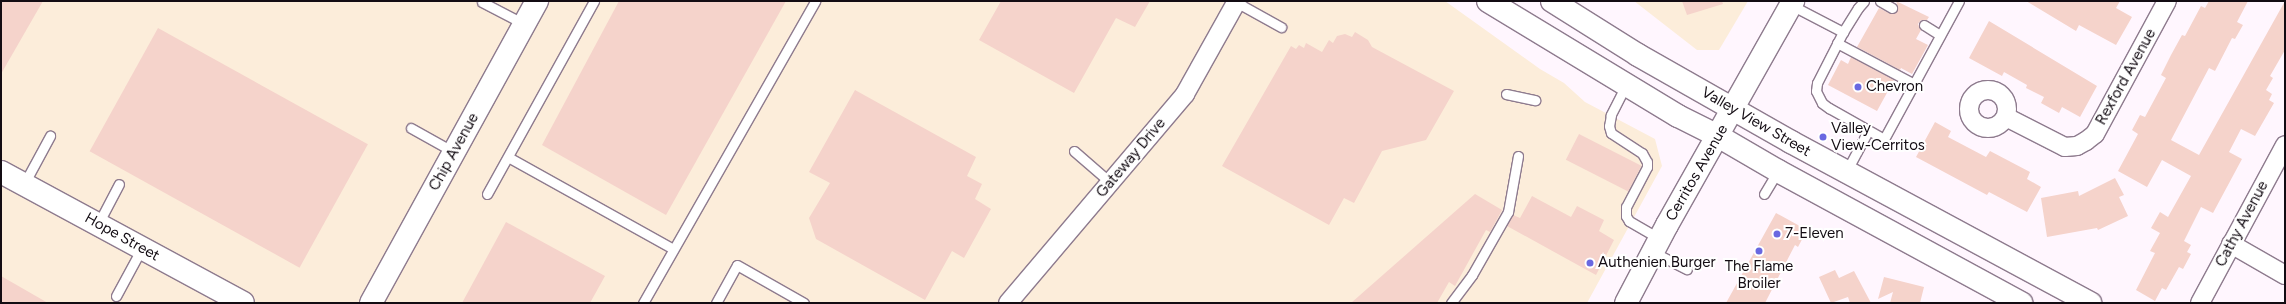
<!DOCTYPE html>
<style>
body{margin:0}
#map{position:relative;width:2286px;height:304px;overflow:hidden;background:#fff6fe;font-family:Figtree,sans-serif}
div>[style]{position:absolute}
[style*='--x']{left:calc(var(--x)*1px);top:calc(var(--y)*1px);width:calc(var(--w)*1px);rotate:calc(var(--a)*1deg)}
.commercial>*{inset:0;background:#fcedda}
.building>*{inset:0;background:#f5d3cb;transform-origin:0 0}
.roads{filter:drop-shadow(1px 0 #8e7b8e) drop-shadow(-1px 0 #8e7b8e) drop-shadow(0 1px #8e7b8e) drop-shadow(0 -1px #8e7b8e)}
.lane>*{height:9px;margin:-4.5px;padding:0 4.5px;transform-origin:4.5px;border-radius:4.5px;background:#fff}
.street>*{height:18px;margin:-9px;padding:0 9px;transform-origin:9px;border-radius:9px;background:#fff}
.street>.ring{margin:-9px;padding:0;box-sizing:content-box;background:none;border:18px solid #fff;border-radius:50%}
.secondary>*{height:22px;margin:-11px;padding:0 11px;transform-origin:11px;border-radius:11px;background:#fff}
.primary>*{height:22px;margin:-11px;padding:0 11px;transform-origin:11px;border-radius:11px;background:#fff}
.dots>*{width:11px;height:11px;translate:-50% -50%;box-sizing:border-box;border:2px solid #fff;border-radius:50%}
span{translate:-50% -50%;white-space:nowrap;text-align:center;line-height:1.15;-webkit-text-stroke:4px #fff;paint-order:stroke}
.street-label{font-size:15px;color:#130c13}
.poi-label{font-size:15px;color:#130c13}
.left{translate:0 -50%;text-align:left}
.frame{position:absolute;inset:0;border:2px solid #130c13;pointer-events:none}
</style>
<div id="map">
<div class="commercial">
<div style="clip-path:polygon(1px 1px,1445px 1px,1540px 69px,1564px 83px,1585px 102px,1655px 139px,1662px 166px,1587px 303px,1px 303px)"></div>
<div style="clip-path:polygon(1634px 1px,1748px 1px,1719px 50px,1697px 50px)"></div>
</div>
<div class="building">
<div style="clip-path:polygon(1px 1px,43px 1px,1px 74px)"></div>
<div style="clip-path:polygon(619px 1px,786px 1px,666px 215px,542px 145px)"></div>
<div style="clip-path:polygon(1001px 1px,1150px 1px,1135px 27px,1116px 18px,1074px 93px,979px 40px)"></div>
<div style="clip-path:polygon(1682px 1px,1722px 1px,1723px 4px,1687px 15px)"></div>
<div style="clip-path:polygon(1896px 1px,1929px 17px,1927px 20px,1921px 20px,1918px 24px,1921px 30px,1916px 39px,1928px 45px,1912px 74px,1901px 68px,1900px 70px,1857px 47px,1879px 8px,1889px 13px,1895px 13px,1898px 8px)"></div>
<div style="clip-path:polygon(2026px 1px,2120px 1px,2116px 8px,2132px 17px,2116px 45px,2079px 25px,2076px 31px)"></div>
<div style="clip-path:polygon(2209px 1px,2248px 1px,2237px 22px,2243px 25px,2235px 39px,2232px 38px,2215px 71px,2209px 68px,2171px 140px,2199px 155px,2285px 1px,2285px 50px,2270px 76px,2273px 78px,2266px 90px,2272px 94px,2269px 100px,2274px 103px,2255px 136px,2241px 129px,2229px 152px,2242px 159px,2213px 213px,2201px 207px,2184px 241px,2191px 245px,2187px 252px,2191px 254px,2183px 269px,2179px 267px,2166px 290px,2162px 288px,2155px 301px,2136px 290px,2155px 253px,2150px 251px,2160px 233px,2151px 228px,2160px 212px,2168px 217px,2191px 176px,2162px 160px,2147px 187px,2118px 171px,2138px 134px,2132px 130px,2140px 115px,2145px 117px,2166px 78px,2161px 75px,2171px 55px,2182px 35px,2185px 36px,2201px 6px,2205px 8px)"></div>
<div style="clip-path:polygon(1989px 21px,2097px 86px,2080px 117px,2062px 107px,2059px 113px,2041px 103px,2044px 97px,2026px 88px,2027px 85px,2004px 72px,2002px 76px,1969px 58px)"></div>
<div style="left:158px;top:28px;width:240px;height:141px;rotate:29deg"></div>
<div style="clip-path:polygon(1355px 32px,1368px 40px,1372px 47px,1454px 91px,1426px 140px,1382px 151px,1354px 203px,1344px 198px,1329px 225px,1222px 166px,1291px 46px,1296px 49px,1299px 45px,1304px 48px,1306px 43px,1322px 52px,1329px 40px,1333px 43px,1337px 36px,1345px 34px,1352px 37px)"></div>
<div style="clip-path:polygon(1851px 57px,1894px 80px,1877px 111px,1828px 85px,1841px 60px,1848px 64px)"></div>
<div style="clip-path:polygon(855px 90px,976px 157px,967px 176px,982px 184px,975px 199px,991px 209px,964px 258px,952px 251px,925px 300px,816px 239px,809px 218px,830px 183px,809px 172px)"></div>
<div style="clip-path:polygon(1935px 122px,1951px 131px,1948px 137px,1986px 157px,1990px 151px,2030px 172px,2027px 179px,2041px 187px,2027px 212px,1989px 192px,1987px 195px,1916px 157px)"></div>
<div style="left:1579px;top:134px;width:70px;height:29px;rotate:27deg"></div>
<div style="clip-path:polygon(2115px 178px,2124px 195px,2119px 197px,2128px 216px,2098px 230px,2097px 228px,2047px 237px,2041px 198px,2078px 191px,2079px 196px)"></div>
<div style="clip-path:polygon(1475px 194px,1502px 210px,1490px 232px,1486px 230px,1455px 286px,1449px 282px,1437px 303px,1351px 303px)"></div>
<div style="clip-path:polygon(1532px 196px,1571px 217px,1577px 206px,1604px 220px,1599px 231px,1614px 240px,1596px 275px,1507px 226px,1513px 215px,1520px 218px)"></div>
<div style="clip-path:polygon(1776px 213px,1807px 230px,1798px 247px,1795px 245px,1765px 303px,1726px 303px)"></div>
<div style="clip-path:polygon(506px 222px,605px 276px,590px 303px,462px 303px)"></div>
<div style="clip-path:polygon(1835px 270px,1839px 278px,1854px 271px,1871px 303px,1850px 303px,1848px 297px,1831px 303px,1819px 277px)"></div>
<div style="clip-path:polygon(1px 276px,48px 303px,1px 303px)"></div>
<div style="clip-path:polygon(1884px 277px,1924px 287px,1920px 303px,1890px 303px,1893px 292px,1878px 299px)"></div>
</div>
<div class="roads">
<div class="lane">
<div style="--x:1234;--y:1;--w:54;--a:29"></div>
<div style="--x:1880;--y:1;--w:14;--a:30"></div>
<div style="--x:482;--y:2;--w:47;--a:27.6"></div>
<div style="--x:1791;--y:5;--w:59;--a:27.4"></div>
<div style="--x:1843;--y:32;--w:57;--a:117"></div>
<div style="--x:1817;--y:83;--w:8;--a:97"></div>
<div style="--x:1816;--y:91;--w:13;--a:63"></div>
<div style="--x:1822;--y:103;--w:9;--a:36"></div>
<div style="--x:1829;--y:108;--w:63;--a:29.4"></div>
<div style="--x:1884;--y:139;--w:157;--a:-61.5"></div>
<div style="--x:1924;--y:25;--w:19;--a:32"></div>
<div style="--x:1843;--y:32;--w:28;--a:-58"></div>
<div style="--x:1858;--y:8;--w:9;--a:-49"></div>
<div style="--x:1837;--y:43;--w:87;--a:28"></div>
<div style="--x:1626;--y:85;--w:34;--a:117"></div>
<div style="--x:1611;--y:115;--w:11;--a:100"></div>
<div style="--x:1609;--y:126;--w:7;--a:74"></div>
<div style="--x:1611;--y:133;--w:37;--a:33"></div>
<div style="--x:1642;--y:153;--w:10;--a:61"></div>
<div style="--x:1647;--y:162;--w:5;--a:90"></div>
<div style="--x:1647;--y:167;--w:45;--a:117.7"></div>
<div style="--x:1626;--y:207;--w:9;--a:90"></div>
<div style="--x:1626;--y:216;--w:6;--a:59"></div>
<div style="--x:1629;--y:221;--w:34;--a:30"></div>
<div style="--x:1506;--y:94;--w:30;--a:12"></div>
<div style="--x:411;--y:128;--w:49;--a:29.2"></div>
<div style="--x:1074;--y:151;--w:49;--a:40.9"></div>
<div style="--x:508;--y:157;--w:189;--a:29.1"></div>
<div style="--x:1846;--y:172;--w:47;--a:-61.8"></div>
<div style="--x:24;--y:184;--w:55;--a:-61.6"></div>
<div style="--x:487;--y:194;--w:221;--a:-61"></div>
<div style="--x:1764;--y:194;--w:27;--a:-59"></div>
<div style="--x:98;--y:224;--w:45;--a:-62.3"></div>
<div style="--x:1653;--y:252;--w:38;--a:27"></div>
<div style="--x:116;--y:296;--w:55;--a:-61.6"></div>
<div style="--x:643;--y:303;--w:348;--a:-60.3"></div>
<div style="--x:716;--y:303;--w:43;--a:-61.1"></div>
<div style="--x:737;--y:265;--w:77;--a:29.6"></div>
<div style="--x:1451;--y:303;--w:35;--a:-53"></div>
<div style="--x:1472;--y:275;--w:73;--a:-60.3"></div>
<div style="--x:1508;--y:212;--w:57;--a:-79.9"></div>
</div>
<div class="street">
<div class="ring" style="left:1969px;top:90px;width:20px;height:20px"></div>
<div style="--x:2006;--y:117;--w:66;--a:27"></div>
<div style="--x:2065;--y:147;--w:12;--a:-5"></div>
<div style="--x:2077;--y:146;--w:10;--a:-29"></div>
<div style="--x:2086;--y:141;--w:11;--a:-38"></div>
<div style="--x:2095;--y:134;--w:151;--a:-61.6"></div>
<div style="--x:2231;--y:244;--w:62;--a:29.9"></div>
<div style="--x:1008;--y:303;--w:274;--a:-49.7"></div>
<div style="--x:1185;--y:94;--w:107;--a:-60.8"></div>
<div style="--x:2200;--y:303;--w:179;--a:-61.7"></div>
</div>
<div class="secondary">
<div style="--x:1;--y:172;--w:275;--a:28.4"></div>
<div style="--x:371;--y:303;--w:345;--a:-61.2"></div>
<div style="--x:1626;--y:303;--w:88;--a:-62.3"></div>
<div style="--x:1667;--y:225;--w:257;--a:-60.6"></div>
</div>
<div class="primary">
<div style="--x:1488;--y:1;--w:222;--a:31.2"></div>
<div style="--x:1678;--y:116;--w:45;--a:26.6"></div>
<div style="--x:1718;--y:136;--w:69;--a:30.3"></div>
<div style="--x:1778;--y:171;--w:277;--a:28.5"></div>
<div style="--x:1552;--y:1;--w:102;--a:32.1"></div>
<div style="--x:1638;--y:55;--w:176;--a:29.6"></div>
<div style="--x:1791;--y:142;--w:340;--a:28.3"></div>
</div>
</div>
<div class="dots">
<div style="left:1858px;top:87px;background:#6968e1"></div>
<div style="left:1823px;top:137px;background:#6968e1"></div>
<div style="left:1777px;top:234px;background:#6968e1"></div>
<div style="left:1759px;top:251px;background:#6968e1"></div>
<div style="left:1590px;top:263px;background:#6968e1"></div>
</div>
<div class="street-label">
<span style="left:2126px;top:77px;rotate:-61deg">Rexford Avenue</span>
<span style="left:1756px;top:122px;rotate:30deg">Valley View Street</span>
<span style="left:454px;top:152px;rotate:-61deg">Chip Avenue</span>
<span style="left:1131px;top:158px;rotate:-50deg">Gateway Drive</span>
<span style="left:1697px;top:173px;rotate:-60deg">Cerritos Avenue</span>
<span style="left:2242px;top:224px;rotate:-62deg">Cathy Avenue</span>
<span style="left:122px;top:237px;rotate:29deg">Hope Street</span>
</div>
<div class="poi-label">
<span class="left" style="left:1866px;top:87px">Chevron</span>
<span class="left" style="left:1831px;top:137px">Valley<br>View-Cerritos</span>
<span class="left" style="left:1785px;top:234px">7-Eleven</span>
<span class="left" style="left:1598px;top:263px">Authenien Burger</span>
<span style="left:1759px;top:275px">The Flame<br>Broiler</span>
</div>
<div class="frame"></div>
</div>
